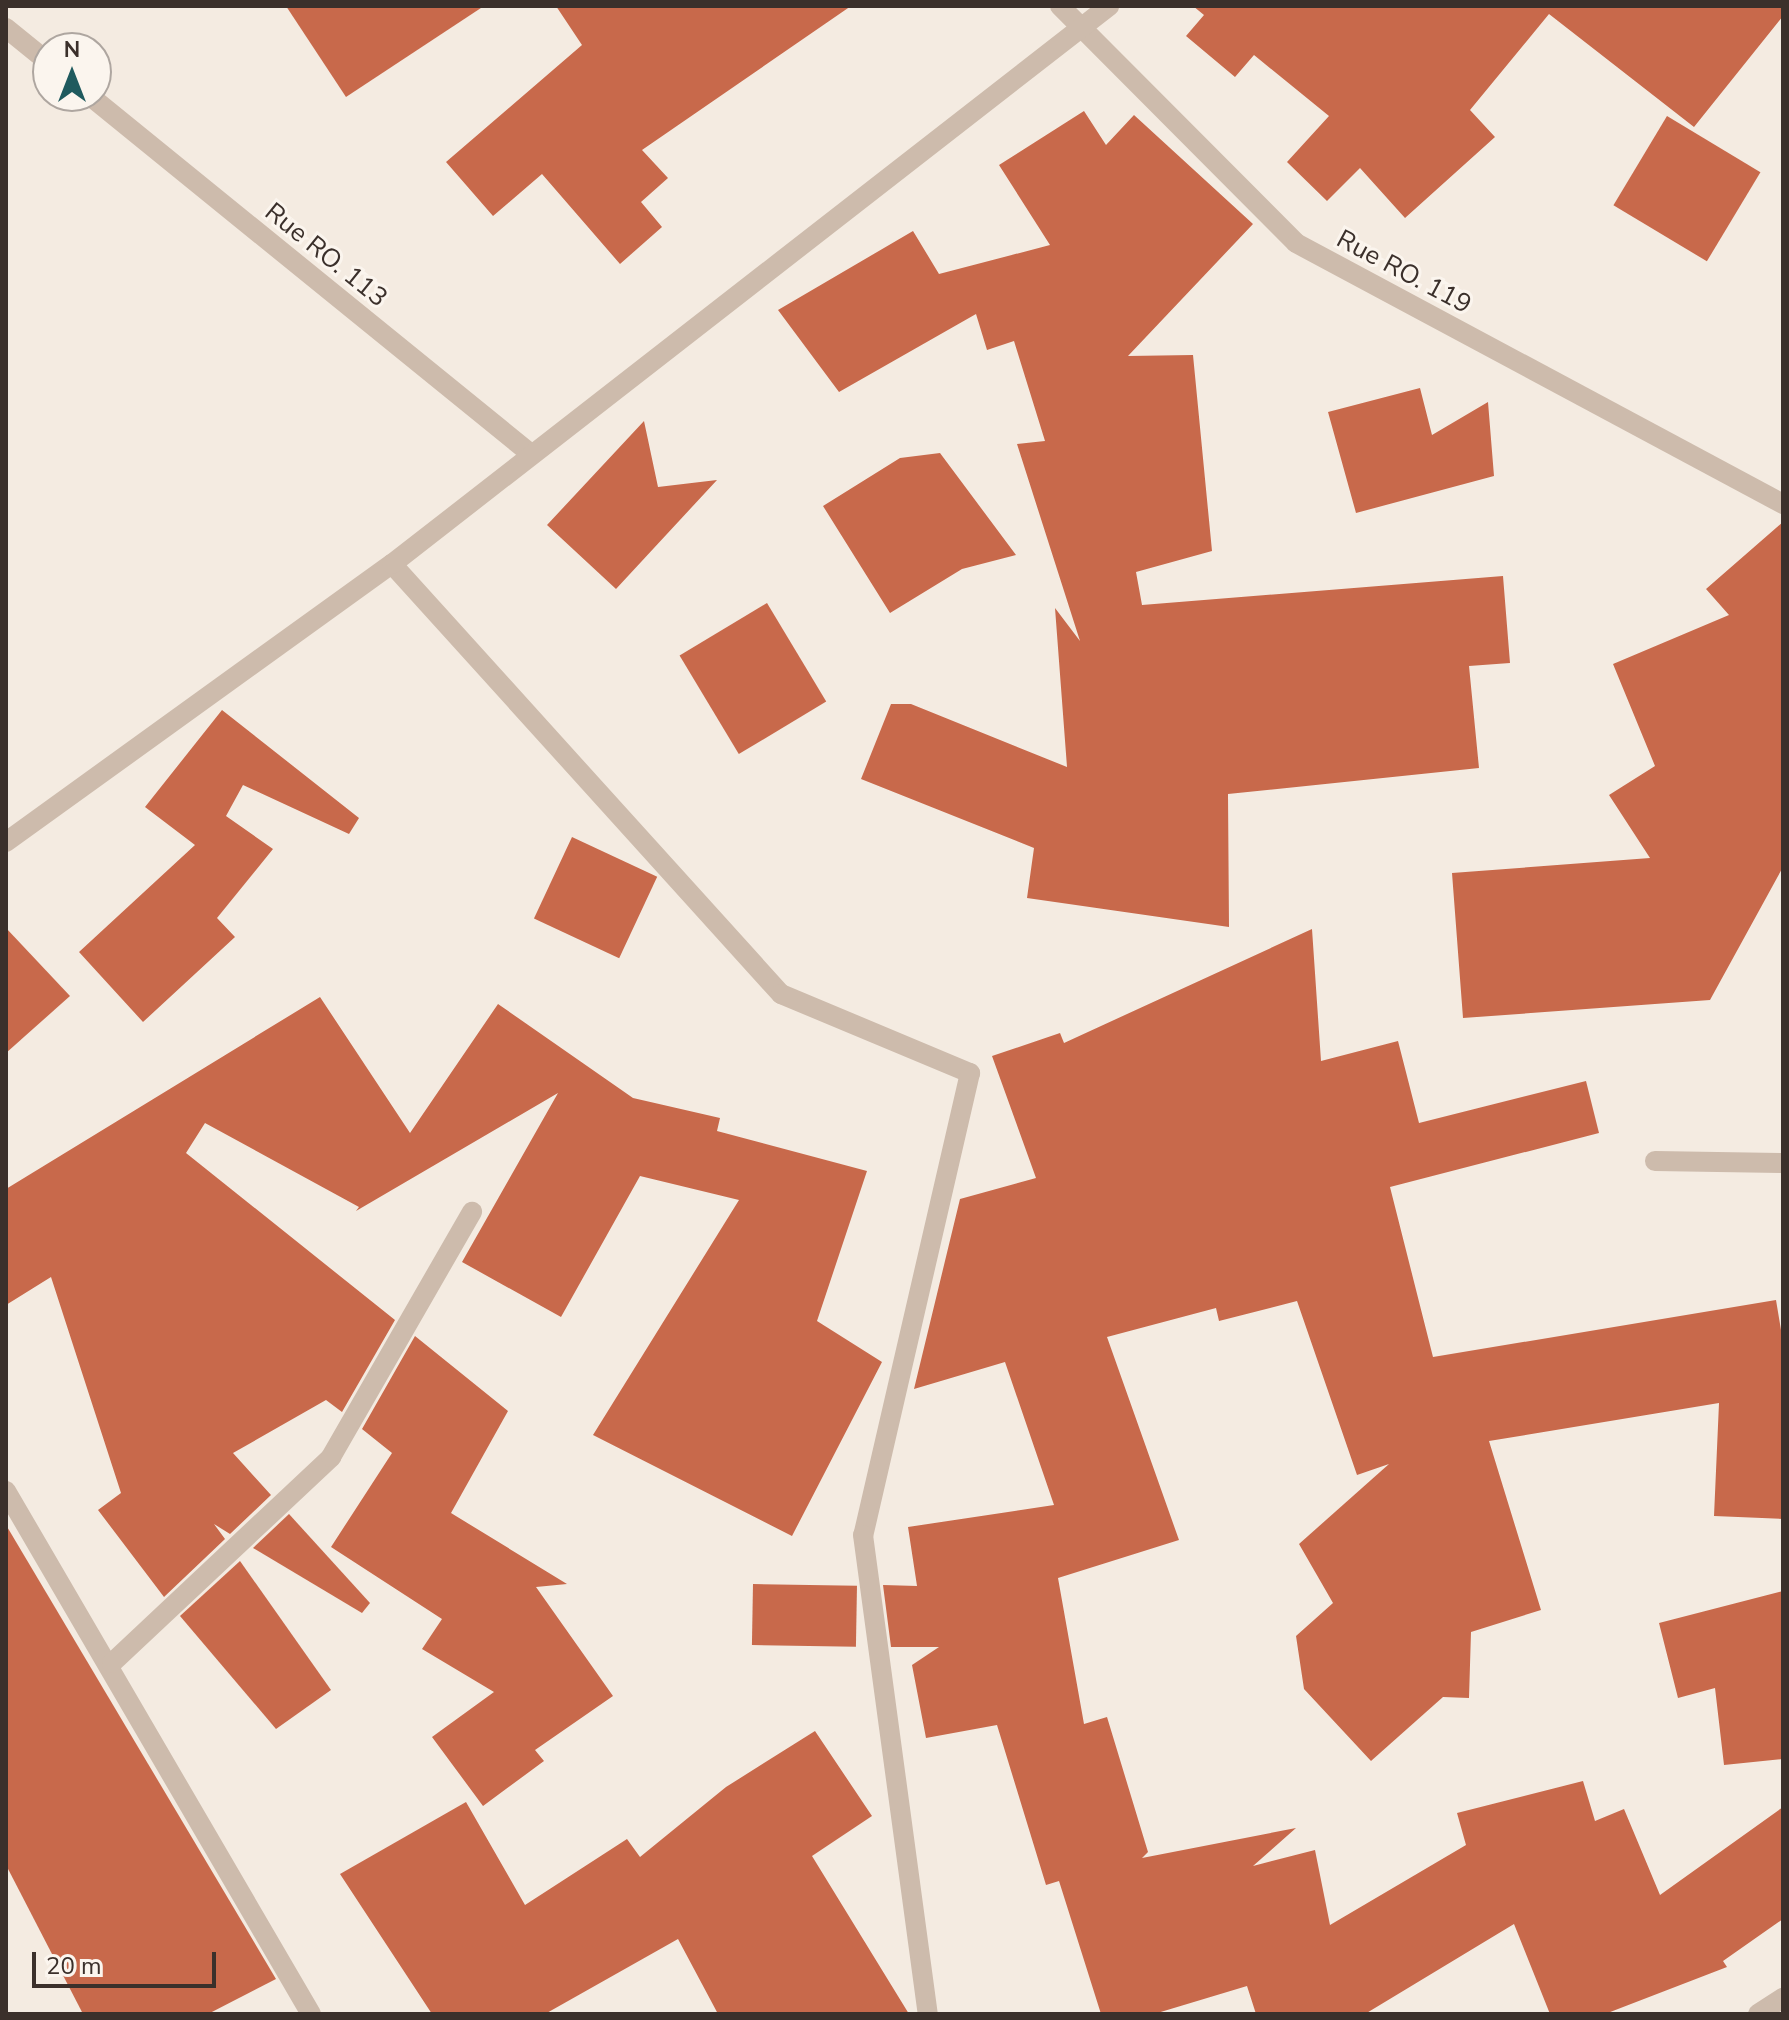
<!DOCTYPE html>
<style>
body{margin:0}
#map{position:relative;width:1789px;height:2020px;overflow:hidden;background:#f4ebe1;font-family:"Nunito Sans",sans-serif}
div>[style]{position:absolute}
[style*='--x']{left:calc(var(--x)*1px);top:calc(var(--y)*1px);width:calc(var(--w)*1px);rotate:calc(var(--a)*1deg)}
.building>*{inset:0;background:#c8694b;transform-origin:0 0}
.minor>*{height:20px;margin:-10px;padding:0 10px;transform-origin:10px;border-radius:10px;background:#cdbbac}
span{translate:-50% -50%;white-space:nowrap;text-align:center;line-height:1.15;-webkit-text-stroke:6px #fbf5ee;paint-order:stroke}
.street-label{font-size:26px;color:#3b302b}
.frame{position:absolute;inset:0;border:8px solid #3b302b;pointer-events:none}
.north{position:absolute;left:32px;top:32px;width:80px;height:80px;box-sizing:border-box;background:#fbf5ee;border:2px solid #aea6a0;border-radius:50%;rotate:0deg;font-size:22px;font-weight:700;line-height:32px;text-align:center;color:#3b302b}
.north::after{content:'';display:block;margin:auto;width:28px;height:36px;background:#1f5a5e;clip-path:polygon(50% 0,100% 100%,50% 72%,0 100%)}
.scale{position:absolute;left:32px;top:1952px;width:184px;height:36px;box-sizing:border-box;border:4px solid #3b302b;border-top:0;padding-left:10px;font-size:24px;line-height:28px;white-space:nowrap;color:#3b302b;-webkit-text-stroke:6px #fbf5ee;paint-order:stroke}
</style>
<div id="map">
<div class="building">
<div style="clip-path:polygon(286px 6px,484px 6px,346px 97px)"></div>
<div style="clip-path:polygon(556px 6px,851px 6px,642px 150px,668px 178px,641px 202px,662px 227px,620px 264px,542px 174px,493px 216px,446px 162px,582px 45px)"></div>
<div style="clip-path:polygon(1193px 6px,1783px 6px,1783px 16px,1694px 127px,1549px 14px,1470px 110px,1495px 137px,1405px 218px,1360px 168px,1327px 201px,1287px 162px,1329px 116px,1254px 55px,1235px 77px,1186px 36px,1204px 15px)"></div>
<div style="clip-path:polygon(1084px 111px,1106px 145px,1134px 115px,1253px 224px,1128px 356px,1193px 355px,1212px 551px,1136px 572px,1142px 605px,1503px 576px,1510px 663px,1469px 666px,1479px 768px,1228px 794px,1229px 927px,1027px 898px,1034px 848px,861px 779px,891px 704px,911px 704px,1067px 767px,1055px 608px,1080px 641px,1017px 444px,1045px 441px,1014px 341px,987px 350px,976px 314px,839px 392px,778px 310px,913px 231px,939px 274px,1050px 245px,999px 165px)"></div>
<div style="left:1667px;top:116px;width:109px;height:104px;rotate:31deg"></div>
<div style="clip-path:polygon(1420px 388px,1432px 435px,1488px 402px,1494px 476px,1356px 513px,1328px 412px)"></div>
<div style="clip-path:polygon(644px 421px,658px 487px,717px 480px,616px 589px,547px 525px)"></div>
<div style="clip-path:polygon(940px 453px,1016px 555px,962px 569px,890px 613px,823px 506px,900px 458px)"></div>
<div style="clip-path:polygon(1783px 522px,1783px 867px,1710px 1000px,1463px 1018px,1452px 873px,1650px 858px,1609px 795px,1655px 766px,1613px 664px,1729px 615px,1706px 589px)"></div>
<div style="left:767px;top:603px;width:115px;height:102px;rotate:59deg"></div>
<div style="clip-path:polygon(222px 710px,359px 818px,349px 834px,243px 785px,226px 816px,273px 849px,217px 918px,235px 937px,143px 1022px,79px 952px,195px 845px,145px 807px)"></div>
<div style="left:572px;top:837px;width:94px;height:90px;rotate:25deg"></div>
<div style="clip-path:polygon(6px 928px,70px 996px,6px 1053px)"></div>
<div style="clip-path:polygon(1312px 929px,1321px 1061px,1398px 1041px,1419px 1123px,1586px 1081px,1599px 1133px,1390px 1187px,1433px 1357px,1776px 1300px,1783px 1342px,1783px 1519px,1714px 1516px,1719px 1403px,1489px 1441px,1541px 1610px,1471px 1632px,1469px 1698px,1443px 1697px,1371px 1761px,1304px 1689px,1296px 1636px,1333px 1603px,1299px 1544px,1389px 1464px,1357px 1475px,1297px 1301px,1219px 1321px,1216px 1308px,1107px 1337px,1179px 1540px,1058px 1578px,1084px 1724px,1107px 1717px,1148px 1852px,1142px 1858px,1296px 1828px,1253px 1866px,1315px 1850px,1330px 1925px,1466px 1845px,1457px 1813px,1583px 1781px,1595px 1821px,1624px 1809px,1660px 1895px,1783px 1807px,1783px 1919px,1723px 1961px,1727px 1967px,1605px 2014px,1550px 2014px,1514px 1924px,1365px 2014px,1256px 2014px,1247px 1986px,1154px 2014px,1101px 2014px,1059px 1881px,1046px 1885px,997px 1725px,926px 1738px,912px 1665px,939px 1647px,891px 1647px,883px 1585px,917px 1586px,908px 1527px,1054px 1505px,1005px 1362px,914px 1389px,960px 1199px,1036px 1178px,992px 1056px,1060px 1033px,1064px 1043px)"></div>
<div style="clip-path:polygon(320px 997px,410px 1133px,498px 1004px,633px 1098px,720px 1118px,717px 1131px,867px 1171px,817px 1321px,882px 1362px,792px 1536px,593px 1435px,739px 1200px,640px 1176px,561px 1317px,462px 1262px,558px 1093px,356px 1211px,359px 1207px,205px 1123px,186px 1153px,395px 1320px,342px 1412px,326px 1400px,233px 1453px,271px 1495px,230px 1534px,214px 1524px,225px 1539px,164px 1597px,98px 1510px,121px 1493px,51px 1277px,6px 1305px,6px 1189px)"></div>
<div style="clip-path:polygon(415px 1336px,508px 1411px,451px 1513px,567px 1584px,536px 1587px,613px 1696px,535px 1750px,544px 1761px,483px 1806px,432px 1737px,494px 1692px,422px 1649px,442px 1619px,331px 1547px,392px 1453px,362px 1429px)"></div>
<div style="clip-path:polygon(289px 1514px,370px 1603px,362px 1613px,253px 1548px)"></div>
<div style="clip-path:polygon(6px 1525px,276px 1979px,208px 2014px,83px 2014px,6px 1865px)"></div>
<div style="clip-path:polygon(240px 1561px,331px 1690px,276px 1729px,180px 1616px)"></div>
<div style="left:753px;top:1584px;width:104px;height:61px;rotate:1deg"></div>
<div style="clip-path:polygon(1783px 1591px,1783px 1759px,1724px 1765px,1715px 1688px,1678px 1698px,1659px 1623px)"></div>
<div style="clip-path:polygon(815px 1731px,872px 1816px,812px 1856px,909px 2014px,718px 2014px,678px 1939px,545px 2014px,432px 2014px,340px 1874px,466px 1802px,525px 1905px,627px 1839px,640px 1857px,726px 1787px)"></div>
</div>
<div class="minor">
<div style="--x:1060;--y:6;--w:334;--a:45.1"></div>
<div style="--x:1296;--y:243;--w:553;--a:28.19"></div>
<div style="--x:6;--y:28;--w:54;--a:39"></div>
<div style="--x:90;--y:96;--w:568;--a:39.07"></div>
<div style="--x:392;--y:564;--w:580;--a:47.87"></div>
<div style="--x:781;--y:994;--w:205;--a:22.7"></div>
<div style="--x:970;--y:1073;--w:474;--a:103"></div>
<div style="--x:863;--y:1535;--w:483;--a:82.3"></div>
<div style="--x:6;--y:842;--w:476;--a:-35.8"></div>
<div style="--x:392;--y:564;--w:909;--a:-37.89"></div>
<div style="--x:1655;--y:1161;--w:128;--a:0.9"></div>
<div style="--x:6;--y:1491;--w:605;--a:59.75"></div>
<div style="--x:112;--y:1663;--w:301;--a:-43.2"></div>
<div style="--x:331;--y:1457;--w:283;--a:-60.1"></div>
<div style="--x:1758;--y:2014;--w:30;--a:-33"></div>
</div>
<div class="street-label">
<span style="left:326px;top:255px;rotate:39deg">Rue RO. 113</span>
<span style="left:1404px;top:272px;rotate:28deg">Rue RO. 119</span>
</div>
<div class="frame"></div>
<div class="north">N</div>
<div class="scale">20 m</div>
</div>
